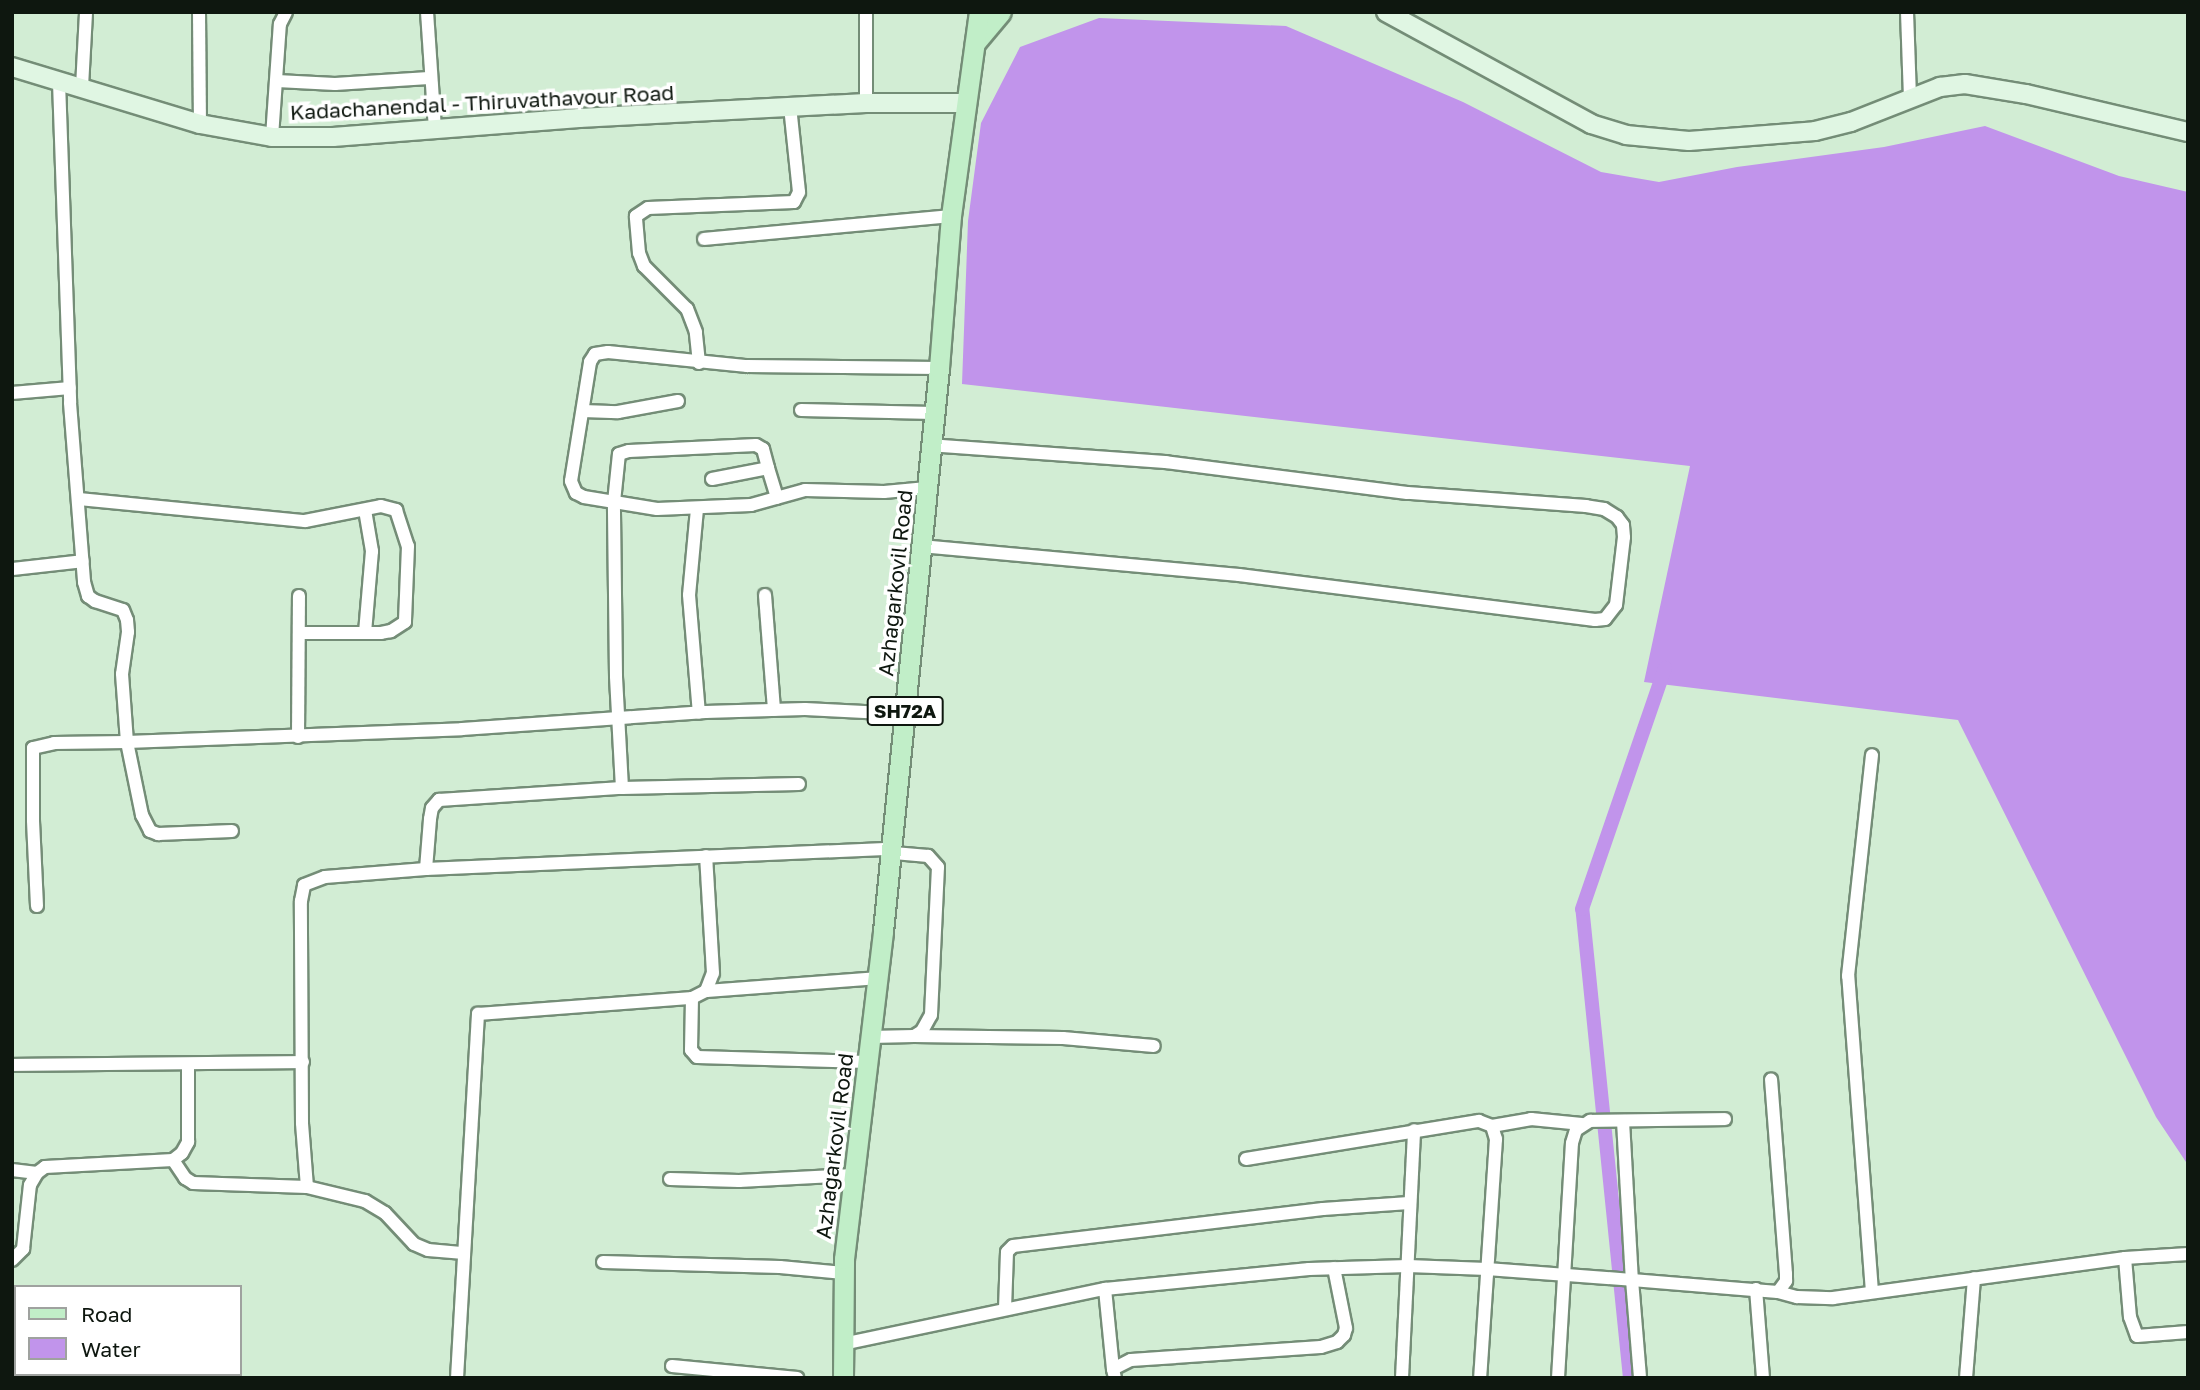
<!DOCTYPE html>
<style>
body{margin:0}
#map{position:relative;width:2200px;height:1390px;overflow:hidden;background:#d2edd4;font-family:"Golos Text",sans-serif}
div>[style]{position:absolute}
[style*='--x']{left:calc(var(--x)*1px);top:calc(var(--y)*1px);width:calc(var(--w)*1px);rotate:calc(var(--a)*1deg)}
.water>*{inset:0;background:#c194eb}
.canal>*{height:14px;margin:-7px;padding:0 7px;transform-origin:7px;border-radius:7px;background:#c194eb}
.roads{filter:drop-shadow(2px 0 #748d77) drop-shadow(-2px 0 #748d77) drop-shadow(0 2px #748d77) drop-shadow(0 -2px #748d77)}
.street>*{height:12px;margin:-6px;padding:0 6px;transform-origin:6px;border-radius:6px;background:#fff}
.secondary>*{height:18px;margin:-9px;padding:0 9px;transform-origin:9px;border-radius:9px;background:#e0f6e3}
.primary>*{height:19px;margin:-9.5px;padding:0 9.5px;transform-origin:9.5px;border-radius:9.5px;background:#c1eec8}
span{translate:-50% -50%;white-space:nowrap;text-align:center;line-height:1.15;-webkit-text-stroke:7px #fff;paint-order:stroke}
.shield-label span{padding:2px 5px;background:#fff;border:2px solid;border-radius:5px;-webkit-text-stroke-width:0}
.shield-label{font-size:19px;color:#0e170f;font-weight:700}
.street-label{font-size:21px;color:#0e170f}
.frame{position:absolute;inset:0;border:14px solid #0e170f;pointer-events:none}
.legend{position:absolute;left:14px;top:1285px;width:228px;height:91px;box-sizing:border-box;background:#fff;border:2px solid #9fa29f;margin:0;padding:9px 12px;list-style:none;font-size:21px;color:#0e170f}
.legend li{display:flex;align-items:center;gap:14px;height:35px}
.legend b{width:35px;border:2px solid #9fa29f}
</style>
<div id="map">
<div class="water">
<div style="clip-path:polygon(1099px 18px,1286px 26px,1463px 102px,1601px 172px,1659px 182px,1737px 167px,1884px 147px,1985px 126px,2119px 176px,2188px 192px,2188px 1165px,2156px 1117px,1958px 720px,1644px 682px,1690px 466px,962px 384px,968px 221px,981px 123px,1020px 47px)"></div>
</div>
<div class="canal">
<div style="--x:1630;--y:1378;--w:471;--a:-95.8"></div>
<div style="--x:1582;--y:909;--w:255;--a:-71"></div>
</div>
<div class="roads">
<div class="street">
<div style="--x:199;--y:12;--w:112;--a:89.5"></div>
<div style="--x:427;--y:12;--w:117;--a:86.1"></div>
<div style="--x:866;--y:12;--w:91;--a:90"></div>
<div style="--x:1907;--y:12;--w:87;--a:88"></div>
<div style="--x:277;--y:81;--w:58;--a:3"></div>
<div style="--x:335;--y:84;--w:94;--a:-3.7"></div>
<div style="--x:59;--y:82;--w:321;--a:88"></div>
<div style="--x:70;--y:403;--w:180;--a:85.5"></div>
<div style="--x:84;--y:582;--w:15;--a:74"></div>
<div style="--x:88;--y:596;--w:9;--a:36"></div>
<div style="--x:95;--y:601;--w:29;--a:18"></div>
<div style="--x:123;--y:610;--w:11;--a:68"></div>
<div style="--x:127;--y:620;--w:12;--a:85"></div>
<div style="--x:128;--y:632;--w:42;--a:98.1"></div>
<div style="--x:122;--y:674;--w:68;--a:85.8"></div>
<div style="--x:127;--y:742;--w:335;--a:-2.2"></div>
<div style="--x:462;--y:729;--w:244;--a:-4"></div>
<div style="--x:705;--y:712;--w:100;--a:-1.7"></div>
<div style="--x:805;--y:709;--w:99;--a:2.9"></div>
<div style="--x:82;--y:87;--w:75;--a:-86.9"></div>
<div style="--x:272;--y:137;--w:113;--a:-86"></div>
<div style="--x:280;--y:24;--w:13;--a:-63"></div>
<div style="--x:704;--y:239;--w:248;--a:-5.3"></div>
<div style="--x:699;--y:363;--w:31;--a:-96"></div>
<div style="--x:696;--y:332;--w:25;--a:-111"></div>
<div style="--x:687;--y:309;--w:61;--a:-135"></div>
<div style="--x:644;--y:266;--w:14;--a:-111"></div>
<div style="--x:639;--y:253;--w:37;--a:-95"></div>
<div style="--x:636;--y:216;--w:14;--a:-34"></div>
<div style="--x:648;--y:208;--w:146;--a:-2.4"></div>
<div style="--x:794;--y:202;--w:11;--a:-63"></div>
<div style="--x:799;--y:192;--w:85;--a:-96"></div>
<div style="--x:12;--y:393;--w:58;--a:-4.9"></div>
<div style="--x:801;--y:410;--w:133;--a:1.3"></div>
<div style="--x:583;--y:411;--w:35;--a:2"></div>
<div style="--x:618;--y:412;--w:61;--a:-10.4"></div>
<div style="--x:712;--y:479;--w:57;--a:-11.1"></div>
<div style="--x:768;--y:468;--w:31;--a:73"></div>
<div style="--x:927;--y:488;--w:43;--a:174.7"></div>
<div style="--x:884;--y:492;--w:79;--a:-178.5"></div>
<div style="--x:805;--y:490;--w:56;--a:164.5"></div>
<div style="--x:751;--y:505;--w:94;--a:177.6"></div>
<div style="--x:657;--y:509;--w:74;--a:-170.7"></div>
<div style="--x:584;--y:497;--w:9;--a:-153"></div>
<div style="--x:576;--y:493;--w:13;--a:-113"></div>
<div style="--x:571;--y:481;--w:121;--a:-80.9"></div>
<div style="--x:590;--y:362;--w:9;--a:-58"></div>
<div style="--x:595;--y:354;--w:13;--a:-9"></div>
<div style="--x:608;--y:352;--w:140;--a:5.8"></div>
<div style="--x:747;--y:366;--w:192;--a:0.6"></div>
<div style="--x:79;--y:499;--w:227;--a:5.6"></div>
<div style="--x:305;--y:521;--w:77;--a:-11.2"></div>
<div style="--x:381;--y:506;--w:16;--a:15"></div>
<div style="--x:396;--y:510;--w:38;--a:72"></div>
<div style="--x:408;--y:546;--w:76;--a:92.3"></div>
<div style="--x:405;--y:622;--w:17;--a:147"></div>
<div style="--x:391;--y:631;--w:10;--a:169"></div>
<div style="--x:381;--y:633;--w:82;--a:180"></div>
<div style="--x:697;--y:509;--w:86;--a:95.3"></div>
<div style="--x:689;--y:595;--w:118;--a:85.2"></div>
<div style="--x:365;--y:510;--w:42;--a:80.3"></div>
<div style="--x:372;--y:551;--w:82;--a:94.9"></div>
<div style="--x:921;--y:546;--w:319;--a:5.2"></div>
<div style="--x:1239;--y:575;--w:359;--a:7.2"></div>
<div style="--x:1595;--y:620;--w:10;--a:-6"></div>
<div style="--x:1605;--y:619;--w:18;--a:-52"></div>
<div style="--x:1616;--y:605;--w:68;--a:-83.3"></div>
<div style="--x:1624;--y:537;--w:12;--a:-95"></div>
<div style="--x:1623;--y:525;--w:10;--a:-127"></div>
<div style="--x:1617;--y:517;--w:15;--a:-148"></div>
<div style="--x:1604;--y:509;--w:18;--a:-171"></div>
<div style="--x:1586;--y:506;--w:179;--a:-175.8"></div>
<div style="--x:1407;--y:493;--w:243;--a:-172.7"></div>
<div style="--x:1166;--y:462;--w:236;--a:-175.9"></div>
<div style="--x:12;--y:569;--w:71;--a:-6.4"></div>
<div style="--x:765;--y:595;--w:115;--a:85.5"></div>
<div style="--x:298;--y:737;--w:141;--a:-89.6"></div>
<div style="--x:622;--y:788;--w:112;--a:-93.1"></div>
<div style="--x:616;--y:676;--w:174;--a:-90.7"></div>
<div style="--x:614;--y:502;--w:48;--a:-84.1"></div>
<div style="--x:619;--y:454;--w:10;--a:-17"></div>
<div style="--x:629;--y:451;--w:127;--a:-2.7"></div>
<div style="--x:756;--y:445;--w:8;--a:30"></div>
<div style="--x:763;--y:449;--w:20;--a:75"></div>
<div style="--x:426;--y:869;--w:50;--a:-85.4"></div>
<div style="--x:430;--y:819;--w:11;--a:-80"></div>
<div style="--x:432;--y:808;--w:11;--a:-49"></div>
<div style="--x:439;--y:800;--w:183;--a:-3.8"></div>
<div style="--x:622;--y:788;--w:177;--a:-1.3"></div>
<div style="--x:37;--y:906;--w:86;--a:-92.7"></div>
<div style="--x:33;--y:820;--w:72;--a:-90"></div>
<div style="--x:33;--y:748;--w:22;--a:-13"></div>
<div style="--x:54;--y:743;--w:73;--a:-0.8"></div>
<div style="--x:127;--y:742;--w:75;--a:78.4"></div>
<div style="--x:142;--y:815;--w:18;--a:63"></div>
<div style="--x:150;--y:831;--w:9;--a:21"></div>
<div style="--x:158;--y:834;--w:74;--a:-2.3"></div>
<div style="--x:706;--y:991;--w:171;--a:-4.3"></div>
<div style="--x:692;--y:998;--w:52;--a:91.1"></div>
<div style="--x:691;--y:1050;--w:9;--a:49"></div>
<div style="--x:697;--y:1057;--w:170;--a:1.7"></div>
<div style="--x:914;--y:1036;--w:149;--a:0.8"></div>
<div style="--x:1063;--y:1038;--w:91;--a:5"></div>
<div style="--x:870;--y:1037;--w:44;--a:-1.3"></div>
<div style="--x:914;--y:1036;--w:9;--a:-32"></div>
<div style="--x:922;--y:1031;--w:18;--a:-61"></div>
<div style="--x:931;--y:1015;--w:148;--a:-87.3"></div>
<div style="--x:938;--y:867;--w:15;--a:-132"></div>
<div style="--x:928;--y:856;--w:37;--a:-175"></div>
<div style="--x:12;--y:1065;--w:291;--a:-0.6"></div>
<div style="--x:1623;--y:1121;--w:159;--a:86.8"></div>
<div style="--x:1632;--y:1280;--w:146;--a:4.7"></div>
<div style="--x:1778;--y:1292;--w:14;--a:-54"></div>
<div style="--x:1786;--y:1281;--w:7;--a:-90"></div>
<div style="--x:1786;--y:1274;--w:195;--a:-94.4"></div>
<div style="--x:1492;--y:1126;--w:40;--a:-10"></div>
<div style="--x:1531;--y:1119;--w:51;--a:5.6"></div>
<div style="--x:1246;--y:1159;--w:236;--a:-9.3"></div>
<div style="--x:1479;--y:1121;--w:14;--a:21"></div>
<div style="--x:1492;--y:1126;--w:14;--a:73"></div>
<div style="--x:1496;--y:1139;--w:240;--a:93.8"></div>
<div style="--x:173;--y:1160;--w:22;--a:56"></div>
<div style="--x:185;--y:1178;--w:9;--a:32"></div>
<div style="--x:193;--y:1183;--w:114;--a:2"></div>
<div style="--x:307;--y:1187;--w:60;--a:13.6"></div>
<div style="--x:365;--y:1201;--w:23;--a:31"></div>
<div style="--x:385;--y:1213;--w:42;--a:46.9"></div>
<div style="--x:414;--y:1244;--w:15;--a:23"></div>
<div style="--x:428;--y:1250;--w:36;--a:5"></div>
<div style="--x:12;--y:1170;--w:25;--a:7"></div>
<div style="--x:670;--y:1179;--w:69;--a:1.7"></div>
<div style="--x:739;--y:1181;--w:114;--a:-3"></div>
<div style="--x:307;--y:1187;--w:64;--a:-94.5"></div>
<div style="--x:302;--y:1123;--w:222;--a:-90.3"></div>
<div style="--x:301;--y:901;--w:16;--a:-79"></div>
<div style="--x:304;--y:885;--w:22;--a:-21"></div>
<div style="--x:325;--y:877;--w:101;--a:-4.5"></div>
<div style="--x:426;--y:869;--w:465;--a:-2.5"></div>
<div style="--x:2125;--y:1258;--w:59;--a:85.2"></div>
<div style="--x:2130;--y:1317;--w:20;--a:70"></div>
<div style="--x:2137;--y:1336;--w:51;--a:-4.5"></div>
<div style="--x:12;--y:1260;--w:16;--a:-45"></div>
<div style="--x:23;--y:1249;--w:64;--a:-83.8"></div>
<div style="--x:30;--y:1185;--w:14;--a:-60"></div>
<div style="--x:37;--y:1173;--w:10;--a:-37"></div>
<div style="--x:45;--y:1167;--w:128;--a:-3.1"></div>
<div style="--x:173;--y:1160;--w:11;--a:-38"></div>
<div style="--x:182;--y:1153;--w:13;--a:-61"></div>
<div style="--x:188;--y:1142;--w:77;--a:-90"></div>
<div style="--x:603;--y:1262;--w:177;--a:1.6"></div>
<div style="--x:780;--y:1267;--w:64;--a:5.4"></div>
<div style="--x:1105;--y:1289;--w:80;--a:84.3"></div>
<div style="--x:1756;--y:1289;--w:89;--a:85.5"></div>
<div style="--x:1778;--y:1292;--w:20;--a:15"></div>
<div style="--x:1797;--y:1297;--w:36;--a:2"></div>
<div style="--x:1833;--y:1298;--w:295;--a:-7.8"></div>
<div style="--x:2125;--y:1258;--w:63;--a:-3.6"></div>
<div style="--x:1872;--y:1292;--w:317;--a:-94.3"></div>
<div style="--x:1848;--y:976;--w:222;--a:-83.8"></div>
<div style="--x:1005;--y:1309;--w:57;--a:-88"></div>
<div style="--x:1007;--y:1252;--w:8;--a:-45"></div>
<div style="--x:1013;--y:1246;--w:312;--a:-6.8"></div>
<div style="--x:1323;--y:1209;--w:86;--a:-4"></div>
<div style="--x:843;--y:1344;--w:268;--a:-11.9"></div>
<div style="--x:1105;--y:1289;--w:205;--a:-5.6"></div>
<div style="--x:1309;--y:1269;--w:99;--a:-1.7"></div>
<div style="--x:1408;--y:1266;--w:79;--a:2.2"></div>
<div style="--x:1487;--y:1269;--w:145;--a:4.3"></div>
<div style="--x:1632;--y:1280;--w:98;--a:85.3"></div>
<div style="--x:672;--y:1366;--w:126;--a:5.5"></div>
<div style="--x:457;--y:1378;--w:365;--a:-86.7"></div>
<div style="--x:478;--y:1014;--w:215;--a:-4.3"></div>
<div style="--x:692;--y:998;--w:16;--a:-27"></div>
<div style="--x:706;--y:991;--w:19;--a:-69"></div>
<div style="--x:713;--y:973;--w:117;--a:-93.4"></div>
<div style="--x:1115;--y:1378;--w:9;--a:-103"></div>
<div style="--x:1113;--y:1369;--w:20;--a:-27"></div>
<div style="--x:1131;--y:1360;--w:190;--a:-3.9"></div>
<div style="--x:1321;--y:1347;--w:17;--a:-17"></div>
<div style="--x:1337;--y:1342;--w:10;--a:-45"></div>
<div style="--x:1344;--y:1335;--w:7;--a:-74"></div>
<div style="--x:1346;--y:1328;--w:61;--a:-101.3"></div>
<div style="--x:1402;--y:1378;--w:248;--a:-87.2"></div>
<div style="--x:1558;--y:1378;--w:235;--a:-86.6"></div>
<div style="--x:1572;--y:1143;--w:14;--a:-73"></div>
<div style="--x:1576;--y:1130;--w:17;--a:-33"></div>
<div style="--x:1590;--y:1121;--w:135;--a:-0.8"></div>
<div style="--x:1966;--y:1378;--w:100;--a:-85.4"></div>
</div>
<div class="secondary">
<div style="--x:1386;--y:12;--w:234;--a:28.6"></div>
<div style="--x:1591;--y:124;--w:37;--a:17"></div>
<div style="--x:1626;--y:135;--w:63;--a:5.4"></div>
<div style="--x:1689;--y:141;--w:126;--a:-4.5"></div>
<div style="--x:1815;--y:131;--w:37;--a:-14"></div>
<div style="--x:1851;--y:122;--w:96;--a:-21.5"></div>
<div style="--x:1940;--y:87;--w:25;--a:-7"></div>
<div style="--x:1965;--y:84;--w:62;--a:9.3"></div>
<div style="--x:2026;--y:94;--w:166;--a:13.2"></div>
<div style="--x:12;--y:67;--w:196;--a:16.9"></div>
<div style="--x:200;--y:124;--w:73;--a:10.2"></div>
<div style="--x:272;--y:137;--w:61;--a:0"></div>
<div style="--x:333;--y:137;--w:247;--a:-4.4"></div>
<div style="--x:579;--y:118;--w:287;--a:-3"></div>
<div style="--x:866;--y:103;--w:98;--a:0"></div>
</div>
<div class="primary">
<div style="--x:975;--y:43;--w:40;--a:-50"></div>
<div style="--x:843;--y:1378;--w:119;--a:-89.5"></div>
<div style="--x:844;--y:1259;--w:330;--a:-83.2"></div>
<div style="--x:883;--y:931;--w:566;--a:-84.32"></div>
<div style="--x:939;--y:368;--w:152;--a:-85.5"></div>
<div style="--x:951;--y:216;--w:206;--a:-82.2"></div>
</div>
</div>
<div class="shield-label">
<span style="left:905px;top:711px">SH72A</span>
</div>
<div class="street-label">
<span style="left:482px;top:102px;rotate:-3deg">Kadachanendal - Thiruvathavour Road</span>
<span style="left:895px;top:583px;rotate:-84deg">Azhagarkovil Road</span>
<span style="left:834px;top:1146px;rotate:-83deg">Azhagarkovil Road</span>
</div>
<div class="frame"></div>
<ul class="legend">
<li><b style="height:9px;background:#c1eec8"></b>Road</li>
<li><b style="height:19px;background:#c194eb"></b>Water</li>
</ul>
</div>
